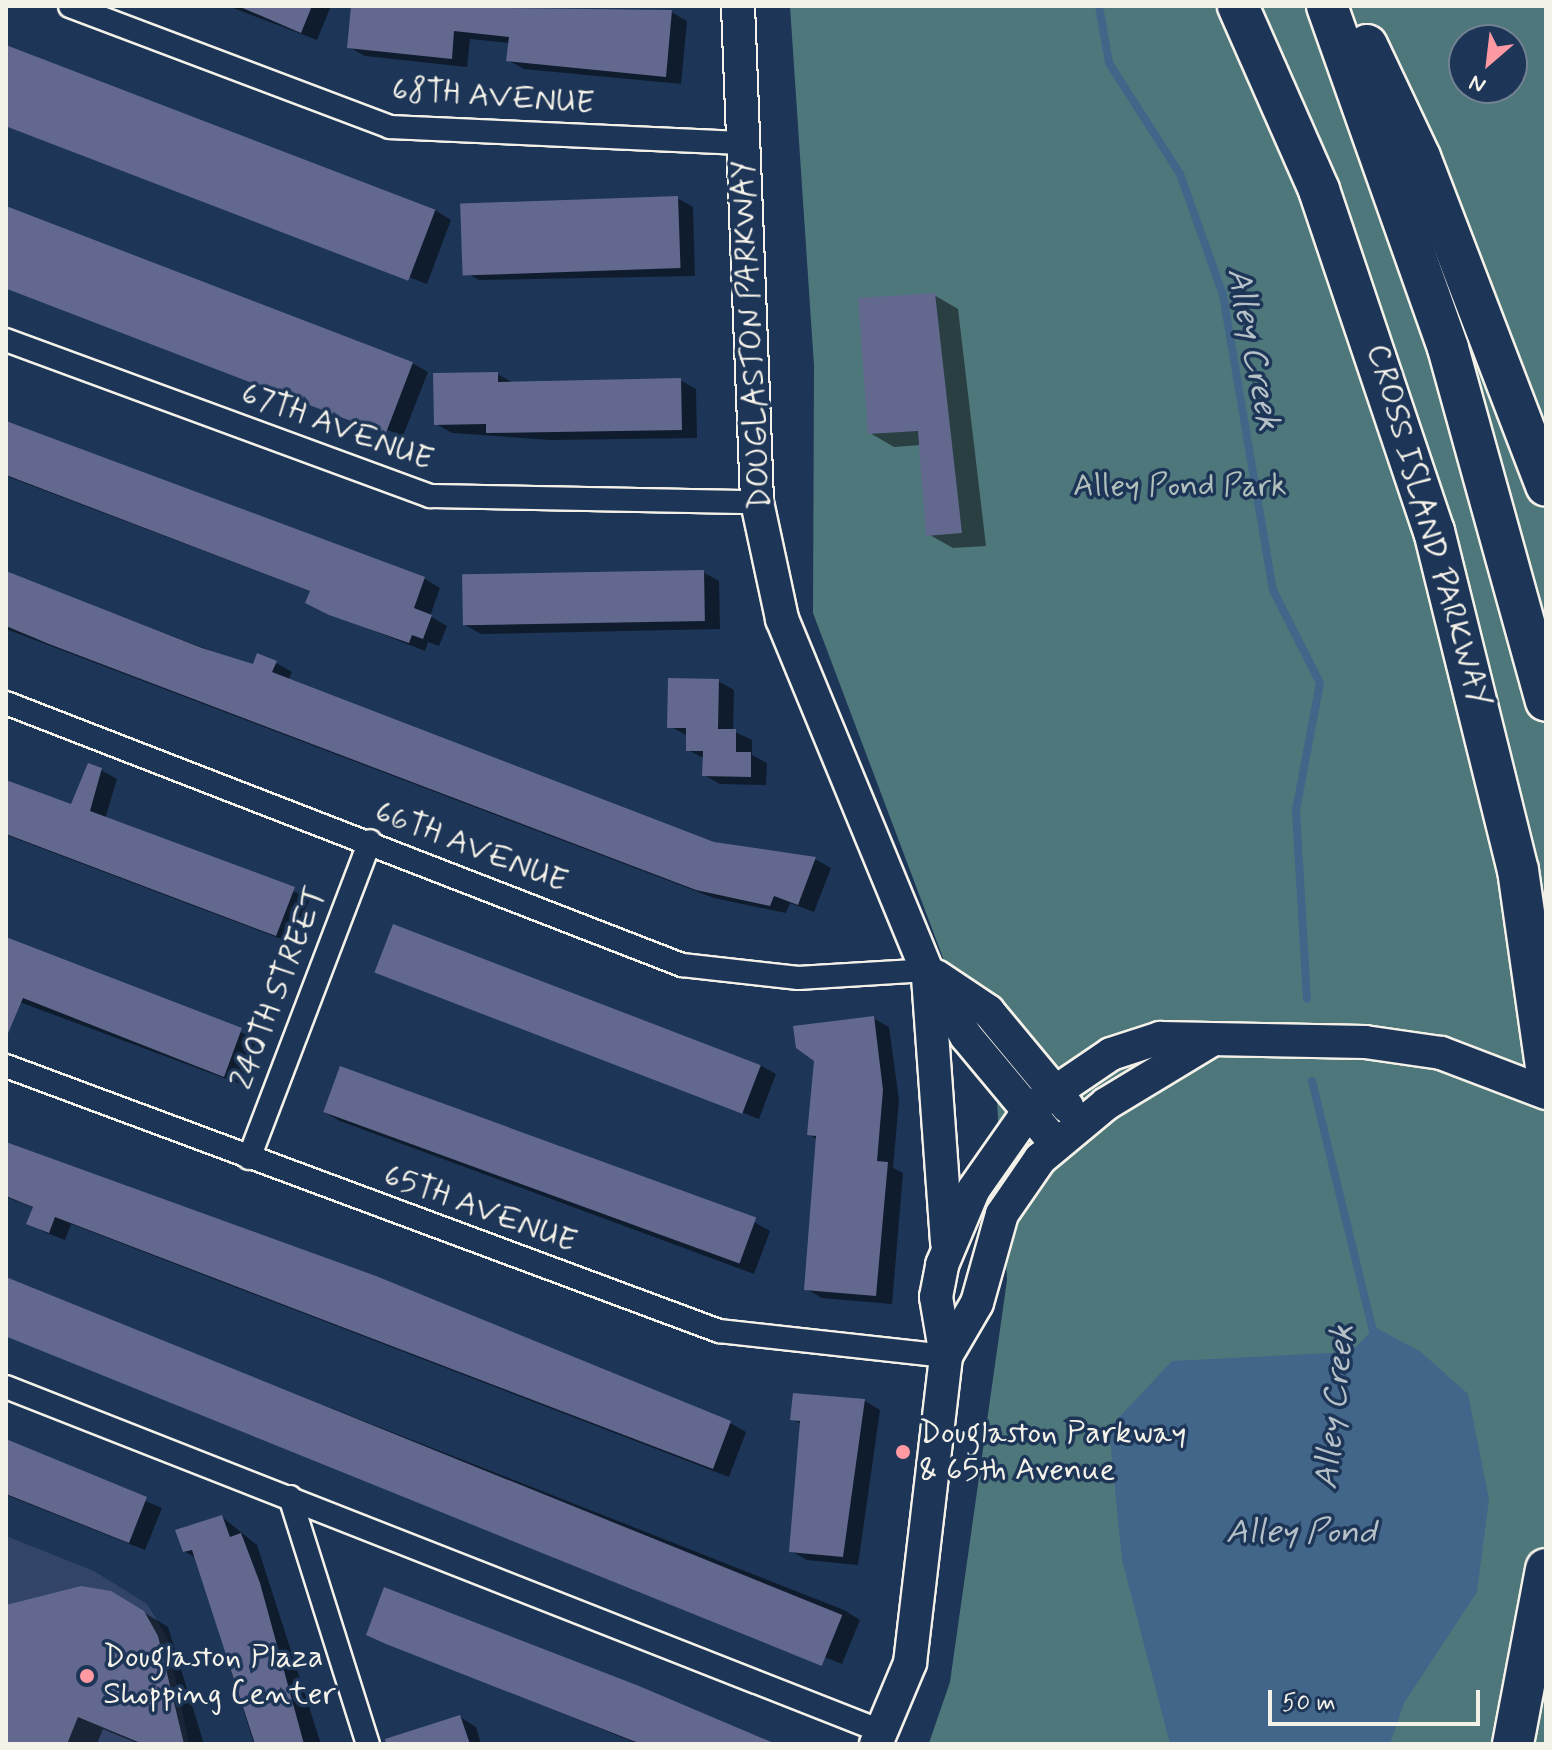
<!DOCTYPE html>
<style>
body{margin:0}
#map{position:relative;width:1552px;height:1750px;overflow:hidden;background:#1d3557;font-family:Mynerve,sans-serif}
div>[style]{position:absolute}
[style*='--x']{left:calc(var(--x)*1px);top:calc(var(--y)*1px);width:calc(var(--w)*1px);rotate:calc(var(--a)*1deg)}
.built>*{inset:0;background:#324468}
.green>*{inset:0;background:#4e777b}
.water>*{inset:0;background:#426689}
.shadow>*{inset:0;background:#0007}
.stream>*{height:8px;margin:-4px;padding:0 4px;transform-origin:4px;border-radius:4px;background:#426689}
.building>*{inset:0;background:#62688e;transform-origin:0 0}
.roads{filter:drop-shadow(2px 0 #f4f1e8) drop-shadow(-2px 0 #f4f1e8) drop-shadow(0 2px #f4f1e8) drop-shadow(0 -2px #f4f1e8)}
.minor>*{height:22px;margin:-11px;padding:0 11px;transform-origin:11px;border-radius:11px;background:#1d3557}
.secondary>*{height:32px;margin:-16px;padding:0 16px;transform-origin:16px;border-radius:16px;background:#1d3557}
.motorway>*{height:40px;margin:-20px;padding:0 20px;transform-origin:20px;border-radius:20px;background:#1d3557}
.dots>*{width:22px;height:22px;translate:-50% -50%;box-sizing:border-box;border:4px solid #1d3557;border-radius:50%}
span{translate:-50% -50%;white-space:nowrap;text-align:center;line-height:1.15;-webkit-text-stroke:7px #1d3557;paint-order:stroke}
.street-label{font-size:32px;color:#f4f1e8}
.park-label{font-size:32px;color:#b2c0bc}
.poi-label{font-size:32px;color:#f4f1e8}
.left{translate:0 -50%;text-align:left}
.water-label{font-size:34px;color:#b6c0c7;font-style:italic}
.frame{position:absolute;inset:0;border:8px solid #f4f1e8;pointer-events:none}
.north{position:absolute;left:1448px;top:24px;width:80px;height:80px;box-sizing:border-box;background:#1d3557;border:2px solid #738091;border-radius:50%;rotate:208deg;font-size:22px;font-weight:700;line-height:32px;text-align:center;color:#f4f1e8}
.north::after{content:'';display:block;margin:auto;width:28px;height:36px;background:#ff9aa2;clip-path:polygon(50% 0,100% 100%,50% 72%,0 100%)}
.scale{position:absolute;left:1268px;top:1690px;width:212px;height:36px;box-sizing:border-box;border:4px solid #f4f1e8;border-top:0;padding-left:10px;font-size:24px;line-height:28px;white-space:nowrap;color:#f4f1e8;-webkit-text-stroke:6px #1d3557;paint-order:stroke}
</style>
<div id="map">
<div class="built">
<div style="clip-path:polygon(6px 1536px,94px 1571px,147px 1604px,167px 1637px,189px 1744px,6px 1744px)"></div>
</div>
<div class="green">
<div style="clip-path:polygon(evenodd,790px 6px,1546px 6px,1546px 1744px,929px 1743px,950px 1682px,1007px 1280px,997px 1101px,813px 613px,814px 366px,790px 6px,1464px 40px,1512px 40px,1512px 88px,1464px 88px,1464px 40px)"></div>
</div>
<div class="water">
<div style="clip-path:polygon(1375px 1327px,1421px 1352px,1468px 1394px,1489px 1499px,1477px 1592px,1404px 1703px,1390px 1744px,1170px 1744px,1122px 1560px,1109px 1428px,1172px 1361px,1351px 1352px)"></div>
</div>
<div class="shadow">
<div style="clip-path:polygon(228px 6px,331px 6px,317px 40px)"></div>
<div style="clip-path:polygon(353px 6px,671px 12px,687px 21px,681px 84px,524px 69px,508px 60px,510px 43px,470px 39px,467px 67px,365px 56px,349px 47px)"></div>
<div style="clip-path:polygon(6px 47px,435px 210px,451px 220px,427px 284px,6px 124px)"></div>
<div style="clip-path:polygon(677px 198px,693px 207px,695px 276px,479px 280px,463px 271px)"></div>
<div style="clip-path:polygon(6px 208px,412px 363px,428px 372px,403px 436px,6px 285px)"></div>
<div style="clip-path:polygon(934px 295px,958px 309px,986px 546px,953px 548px,928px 534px,921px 445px,894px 447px,870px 433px)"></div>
<div style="clip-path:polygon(497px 374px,514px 383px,680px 380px,696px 389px,697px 438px,551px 440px,452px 433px,436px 424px)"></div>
<div style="clip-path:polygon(6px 422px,425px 579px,440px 588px,430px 616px,447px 626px,439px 646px,428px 642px,425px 651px,323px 611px,312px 592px,6px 476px)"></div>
<div style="clip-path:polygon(703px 572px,719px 581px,720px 629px,481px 634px,465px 625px)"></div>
<div style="clip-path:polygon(6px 573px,254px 667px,276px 663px,292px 672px,289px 679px,714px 844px,815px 859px,831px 868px,814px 912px,790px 903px,786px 913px,714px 898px,6px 629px)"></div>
<div style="clip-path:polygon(718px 681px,734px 690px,733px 731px,752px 740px,752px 755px,767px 763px,766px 785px,720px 784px,704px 775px,705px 759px,688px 750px,688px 736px,669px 726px)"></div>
<div style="clip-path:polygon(101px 770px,117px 779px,105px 819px,310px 898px,292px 943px,6px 835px,6px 781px,72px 807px)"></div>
<div style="clip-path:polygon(6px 938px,257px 1039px,240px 1084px,6px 997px)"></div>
<div style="clip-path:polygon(377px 972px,760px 1065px,776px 1074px,759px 1119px)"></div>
<div style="clip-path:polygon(873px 1018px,889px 1027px,899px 1100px,893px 1168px,903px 1173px,892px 1304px,822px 1298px,806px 1289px,818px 1140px,809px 1134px)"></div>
<div style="clip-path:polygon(341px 1069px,754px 1222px,770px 1231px,754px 1274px,340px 1121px,324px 1112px)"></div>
<div style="clip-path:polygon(6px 1144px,375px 1278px,730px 1423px,746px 1432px,729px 1477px,71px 1224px,65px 1240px,44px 1232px,29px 1223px,34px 1208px,6px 1197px)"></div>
<div style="clip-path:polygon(6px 1280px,844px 1610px,860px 1620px,842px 1664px,6px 1332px)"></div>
<div style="clip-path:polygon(865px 1401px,880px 1410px,858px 1565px,807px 1560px,791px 1551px,802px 1425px,793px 1419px)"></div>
<div style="clip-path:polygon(6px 1442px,162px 1508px,145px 1550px,6px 1495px)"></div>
<div style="clip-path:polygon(222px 1517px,257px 1545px,321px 1744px,254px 1744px,196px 1558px,184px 1551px)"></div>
<div style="clip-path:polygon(6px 1607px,135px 1607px,168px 1627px,204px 1744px,139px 1744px,103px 1729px,97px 1744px,6px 1744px)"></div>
<div style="clip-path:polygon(368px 1634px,770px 1744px,638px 1744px)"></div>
<div style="clip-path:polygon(460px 1717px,476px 1727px,481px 1744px,417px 1744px)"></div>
</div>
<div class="stream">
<div style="--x:1099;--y:6;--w:58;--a:80"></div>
<div style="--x:1109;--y:63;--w:132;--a:57.4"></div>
<div style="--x:1180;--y:174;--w:128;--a:70.4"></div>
<div style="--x:1223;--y:295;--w:299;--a:80.4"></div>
<div style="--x:1273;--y:590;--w:104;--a:63.2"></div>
<div style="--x:1320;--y:683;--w:129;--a:100.7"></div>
<div style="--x:1296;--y:810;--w:189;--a:86.7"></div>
<div style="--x:1312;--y:1081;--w:262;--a:76.3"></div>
</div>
<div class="building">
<div style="clip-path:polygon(238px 6px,312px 6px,301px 33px)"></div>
<div style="clip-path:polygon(351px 6px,672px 10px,666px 77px,506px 61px,509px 37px,454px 31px,452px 59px,347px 48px)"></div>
<div style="left:6px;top:45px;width:460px;height:76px;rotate:21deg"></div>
<div style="left:678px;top:196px;width:72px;height:218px;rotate:88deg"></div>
<div style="left:6px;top:206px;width:436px;height:77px;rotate:21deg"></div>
<div style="clip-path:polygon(935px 293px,962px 533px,926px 536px,918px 431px,868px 434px,858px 298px)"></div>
<div style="clip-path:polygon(498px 372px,498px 382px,681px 378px,682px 430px,486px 433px,486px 424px,434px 425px,433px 373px)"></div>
<div style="clip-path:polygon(6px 421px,425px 577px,414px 608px,432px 615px,423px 639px,412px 635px,409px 643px,329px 615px,305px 603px,310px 591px,6px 475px)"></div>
<div style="left:704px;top:570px;width:51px;height:242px;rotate:89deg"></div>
<div style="clip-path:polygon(6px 571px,202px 648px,253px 664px,257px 653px,277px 661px,272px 672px,714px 842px,816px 857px,798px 905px,774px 896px,770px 906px,696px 890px,49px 644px,6px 626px)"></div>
<div style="clip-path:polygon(668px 678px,719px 679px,718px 729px,736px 729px,736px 752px,751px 752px,751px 777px,702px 776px,703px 751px,686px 751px,686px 728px,667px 728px)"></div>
<div style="clip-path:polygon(88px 763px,102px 768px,90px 811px,295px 887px,276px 936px,6px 834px,6px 780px,71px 804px)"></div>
<div style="left:393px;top:924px;width:394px;height:52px;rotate:21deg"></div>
<div style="clip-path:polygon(6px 937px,242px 1028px,224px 1077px,23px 998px,6px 1038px)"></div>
<div style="clip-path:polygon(874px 1016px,883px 1090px,877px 1161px,888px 1162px,876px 1296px,804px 1290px,816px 1136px,807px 1135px,814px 1061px,796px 1048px,793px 1026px)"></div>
<div style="left:340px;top:1066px;width:443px;height:49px;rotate:20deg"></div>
<div style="clip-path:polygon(6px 1142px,376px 1276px,731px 1421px,713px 1469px,55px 1217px,49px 1233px,26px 1224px,33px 1207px,6px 1196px)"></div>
<div style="left:6px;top:1277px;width:902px;height:55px;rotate:22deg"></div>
<div style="clip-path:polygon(793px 1393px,865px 1399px,843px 1557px,789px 1552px,800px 1421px,790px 1420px)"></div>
<div style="clip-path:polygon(6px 1439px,147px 1497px,129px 1543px,6px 1494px)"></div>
<div style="clip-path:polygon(222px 1515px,230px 1537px,241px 1533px,260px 1583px,304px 1744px,255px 1744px,192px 1550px,183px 1552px,175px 1530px)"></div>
<div style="clip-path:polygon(81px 1586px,111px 1591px,144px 1611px,158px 1636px,184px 1744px,143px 1744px,78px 1717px,67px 1744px,6px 1744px,6px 1605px)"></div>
<div style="clip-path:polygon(384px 1587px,639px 1686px,776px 1744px,641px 1744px,386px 1644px,366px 1635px)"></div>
<div style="clip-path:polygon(460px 1715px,470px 1744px,386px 1744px,385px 1739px)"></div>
</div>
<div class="roads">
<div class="minor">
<div style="--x:70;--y:6;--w:342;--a:20.7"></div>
<div style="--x:390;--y:127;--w:351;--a:2.6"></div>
<div style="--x:6;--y:340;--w:452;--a:20.2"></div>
<div style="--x:430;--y:496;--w:327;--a:1.1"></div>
<div style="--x:6;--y:703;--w:725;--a:21.19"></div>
<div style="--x:682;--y:965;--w:117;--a:6.4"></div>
<div style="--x:798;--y:978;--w:129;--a:-3.5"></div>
<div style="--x:6;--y:1066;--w:761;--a:20.39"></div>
<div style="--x:719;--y:1331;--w:228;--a:6.3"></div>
<div style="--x:249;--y:1158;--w:339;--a:-69.1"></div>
<div style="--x:6;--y:1387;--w:942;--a:21.47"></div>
<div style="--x:290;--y:1497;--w:259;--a:72.5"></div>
</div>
<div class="secondary">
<div style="--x:738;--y:6;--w:496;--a:87.8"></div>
<div style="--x:757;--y:502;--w:120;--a:77.9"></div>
<div style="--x:782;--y:619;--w:380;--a:67.6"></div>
<div style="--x:927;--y:970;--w:77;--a:59.4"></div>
<div style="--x:966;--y:1036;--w:141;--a:50.2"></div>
<div style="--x:936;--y:976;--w:63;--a:33.9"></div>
<div style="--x:988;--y:1011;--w:124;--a:50.3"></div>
<div style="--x:928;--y:977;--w:266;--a:85.9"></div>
<div style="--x:946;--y:1356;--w:61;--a:-59.7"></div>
<div style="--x:977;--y:1303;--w:92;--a:-74.3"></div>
<div style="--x:1002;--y:1214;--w:67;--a:-55.4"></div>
<div style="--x:1040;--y:1159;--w:86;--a:-39.8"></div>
<div style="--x:1106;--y:1104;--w:122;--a:-31.2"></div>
<div style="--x:876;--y:1744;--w:88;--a:-67.2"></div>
<div style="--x:910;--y:1663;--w:309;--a:-83.3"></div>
<div style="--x:946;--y:1356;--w:60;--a:-99.6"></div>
<div style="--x:936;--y:1297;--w:33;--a:-79"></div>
<div style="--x:942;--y:1265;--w:82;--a:-67.2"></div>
<div style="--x:974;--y:1189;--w:98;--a:-55"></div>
<div style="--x:1030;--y:1109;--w:98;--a:-34.2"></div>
<div style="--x:1111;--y:1054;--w:52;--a:-18.1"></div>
<div style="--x:1160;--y:1038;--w:205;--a:1.1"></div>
<div style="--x:1365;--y:1042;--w:77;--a:8.2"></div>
<div style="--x:1441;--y:1053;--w:112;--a:20.9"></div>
</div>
<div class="motorway">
<div style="--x:1238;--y:6;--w:201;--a:66.2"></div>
<div style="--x:1319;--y:190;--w:360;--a:71.4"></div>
<div style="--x:1434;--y:531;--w:349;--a:76.1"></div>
<div style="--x:1518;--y:870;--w:198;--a:81.9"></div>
<div style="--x:1327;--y:6;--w:363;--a:70.5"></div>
<div style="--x:1448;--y:348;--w:366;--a:74.5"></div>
<div style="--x:1367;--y:45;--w:124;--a:64.7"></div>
<div style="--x:1420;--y:157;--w:352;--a:69"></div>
<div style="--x:1513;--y:1744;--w:178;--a:-79.3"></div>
</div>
</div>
<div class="dots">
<div style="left:903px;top:1452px;background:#ff9aa2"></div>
<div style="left:87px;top:1676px;background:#ff9aa2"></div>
</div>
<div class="street-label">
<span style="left:493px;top:97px;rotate:4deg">68TH AVENUE</span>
<span style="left:752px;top:335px;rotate:-93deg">DOUGLASTON PARKWAY</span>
<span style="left:337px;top:427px;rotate:20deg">67TH AVENUE</span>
<span style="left:1428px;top:526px;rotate:74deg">CROSS ISLAND PARKWAY</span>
<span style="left:471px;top:847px;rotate:21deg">66TH AVENUE</span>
<span style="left:279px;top:988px;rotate:-69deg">240TH STREET</span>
<span style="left:480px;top:1209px;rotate:20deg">65TH AVENUE</span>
</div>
<div class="park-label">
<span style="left:1180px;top:486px">Alley Pond Park</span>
</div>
<div class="poi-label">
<span class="left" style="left:919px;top:1452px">Douglaston Parkway<br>&amp; 65th Avenue</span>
<span class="left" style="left:103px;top:1676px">Douglaston Plaza<br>Shopping Center</span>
</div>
<div class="water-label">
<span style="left:1253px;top:349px;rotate:79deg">Alley Creek</span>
<span style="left:1335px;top:1407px;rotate:-84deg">Alley Creek</span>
<span style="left:1301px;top:1533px">Alley Pond</span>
</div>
<div class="frame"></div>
<div class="north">N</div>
<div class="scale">50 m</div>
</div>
